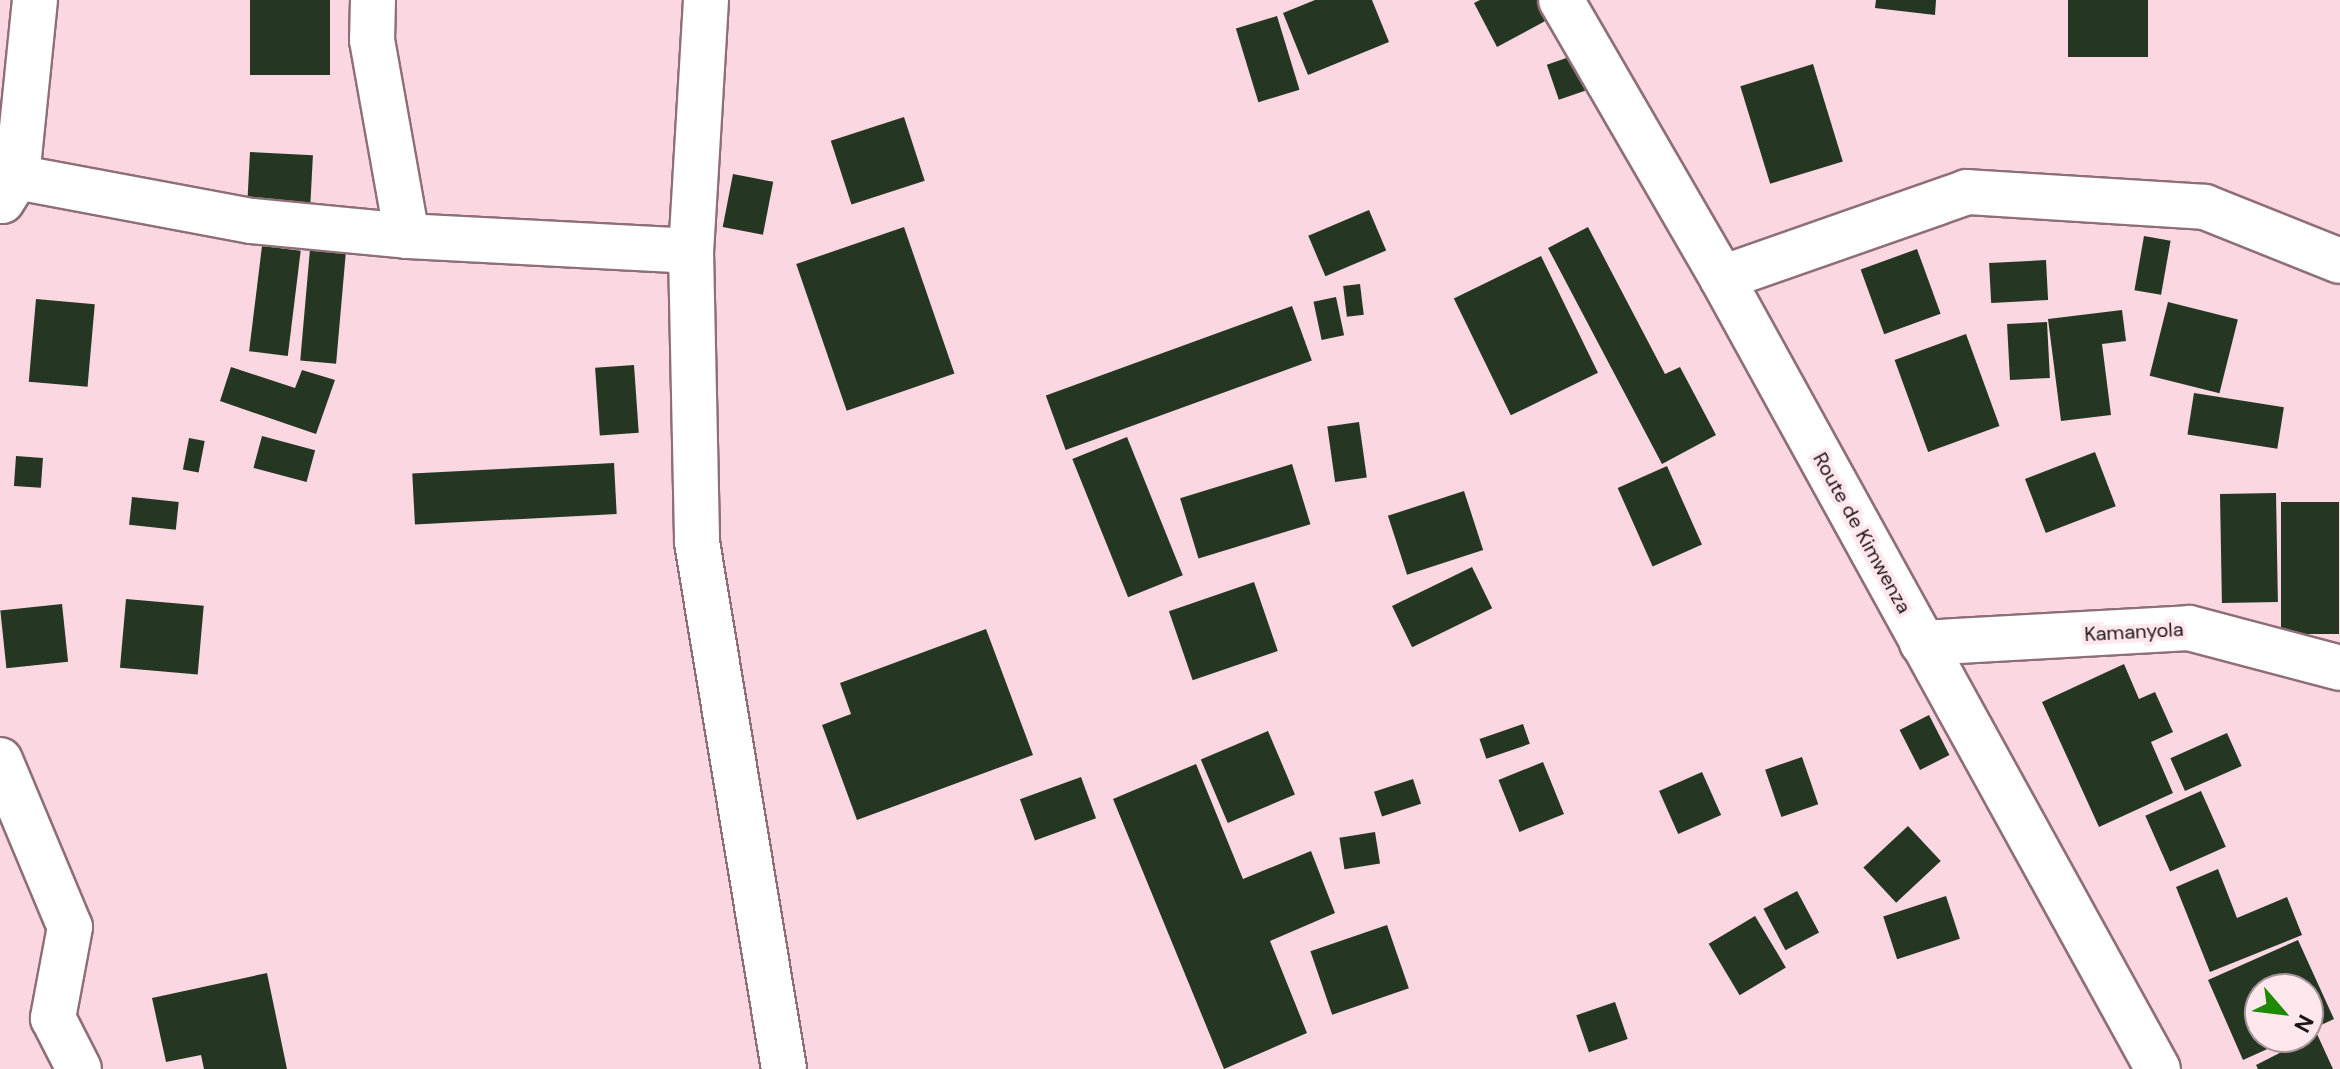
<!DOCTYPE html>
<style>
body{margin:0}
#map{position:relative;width:2340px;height:1069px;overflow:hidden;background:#fad7e1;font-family:"DM Sans",sans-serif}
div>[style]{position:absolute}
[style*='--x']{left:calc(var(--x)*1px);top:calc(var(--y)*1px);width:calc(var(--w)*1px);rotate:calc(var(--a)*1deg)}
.building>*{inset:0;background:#253722;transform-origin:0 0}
.roads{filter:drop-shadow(2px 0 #8e6f78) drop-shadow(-2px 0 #8e6f78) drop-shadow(0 2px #8e6f78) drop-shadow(0 -2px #8e6f78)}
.minor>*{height:44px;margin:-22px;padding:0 22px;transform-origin:22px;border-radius:22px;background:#fff}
span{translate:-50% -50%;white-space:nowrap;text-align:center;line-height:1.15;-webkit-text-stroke:8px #fee8ee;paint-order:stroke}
.street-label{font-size:20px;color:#201417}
.north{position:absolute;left:2244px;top:973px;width:80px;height:80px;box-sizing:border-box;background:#fee8ee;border:2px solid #a59398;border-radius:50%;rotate:118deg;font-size:22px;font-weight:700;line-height:32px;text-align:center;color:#201417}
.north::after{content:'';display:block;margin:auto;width:28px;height:36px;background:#1f8902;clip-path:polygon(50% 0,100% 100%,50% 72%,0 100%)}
</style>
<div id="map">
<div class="building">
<div style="left:250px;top:0;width:80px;height:75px"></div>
<div style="clip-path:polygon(1315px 0,1372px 0,1389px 42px,1308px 75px,1283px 13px)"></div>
<div style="clip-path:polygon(1480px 0,1539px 0,1549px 19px,1497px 47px,1474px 3px)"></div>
<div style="clip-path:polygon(1876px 0,1936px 0,1935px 15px,1875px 8px)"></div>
<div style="left:2068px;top:0;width:80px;height:57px"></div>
<div style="left:1277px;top:16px;width:77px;height:43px;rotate:73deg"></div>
<div style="left:1578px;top:54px;width:37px;height:33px;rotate:71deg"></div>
<div style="left:1813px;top:64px;width:102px;height:76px;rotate:73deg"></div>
<div style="left:904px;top:117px;width:67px;height:77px;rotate:72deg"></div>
<div style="left:250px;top:152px;width:63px;height:52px;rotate:3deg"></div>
<div style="left:733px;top:174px;width:41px;height:54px;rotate:11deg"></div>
<div style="left:1369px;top:210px;width:44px;height:66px;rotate:67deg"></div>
<div style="left:904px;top:227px;width:155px;height:114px;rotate:71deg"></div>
<div style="clip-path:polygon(1588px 227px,1665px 374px,1680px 367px,1716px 435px,1662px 464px,1548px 248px)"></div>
<div style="left:2144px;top:236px;width:27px;height:55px;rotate:10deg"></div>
<div style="left:262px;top:246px;width:39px;height:106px;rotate:7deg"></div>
<div style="left:310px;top:249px;width:36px;height:112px;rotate:5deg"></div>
<div style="left:1917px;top:249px;width:69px;height:60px;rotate:70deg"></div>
<div style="left:1541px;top:256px;width:130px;height:97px;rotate:64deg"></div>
<div style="left:2046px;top:260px;width:40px;height:57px;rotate:87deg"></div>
<div style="left:1360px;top:284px;width:31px;height:17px;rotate:83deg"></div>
<div style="left:1336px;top:297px;width:39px;height:23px;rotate:78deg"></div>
<div style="left:36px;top:299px;width:59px;height:83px;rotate:5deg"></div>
<div style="left:2168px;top:302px;width:72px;height:76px;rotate:14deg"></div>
<div style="left:1292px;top:306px;width:58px;height:262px;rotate:70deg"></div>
<div style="clip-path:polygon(2122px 310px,2126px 341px,2102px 344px,2111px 415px,2061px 421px,2048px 319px)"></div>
<div style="left:2047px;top:322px;width:56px;height:40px;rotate:87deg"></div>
<div style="left:1966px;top:334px;width:98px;height:76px;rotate:70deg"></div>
<div style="left:634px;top:365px;width:68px;height:39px;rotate:86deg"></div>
<div style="clip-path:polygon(231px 367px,295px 388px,302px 370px,335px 380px,316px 434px,220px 401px)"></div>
<div style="left:2194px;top:393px;width:91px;height:42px;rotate:9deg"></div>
<div style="left:1359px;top:422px;width:56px;height:32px;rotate:82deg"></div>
<div style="left:262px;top:436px;width:55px;height:33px;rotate:15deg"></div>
<div style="left:1127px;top:437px;width:149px;height:59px;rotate:68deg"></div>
<div style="left:189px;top:438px;width:16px;height:32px;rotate:11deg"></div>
<div style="left:2095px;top:452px;width:58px;height:75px;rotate:69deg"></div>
<div style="left:16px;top:456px;width:27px;height:30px;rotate:4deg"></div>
<div style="left:614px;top:463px;width:51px;height:202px;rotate:87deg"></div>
<div style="left:1292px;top:464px;width:63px;height:117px;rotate:73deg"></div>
<div style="left:1667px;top:466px;width:86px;height:54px;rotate:66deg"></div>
<div style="left:1464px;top:491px;width:62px;height:80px;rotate:72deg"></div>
<div style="left:2276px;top:493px;width:109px;height:56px;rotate:89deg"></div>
<div style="left:132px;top:497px;width:47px;height:28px;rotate:6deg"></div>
<div style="left:2339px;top:502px;width:132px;height:58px;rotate:90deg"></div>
<div style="left:1472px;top:567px;width:46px;height:89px;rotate:64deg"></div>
<div style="left:1254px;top:582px;width:73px;height:90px;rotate:71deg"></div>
<div style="left:126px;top:599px;width:78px;height:69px;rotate:5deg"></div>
<div style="left:62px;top:604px;width:58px;height:62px;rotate:84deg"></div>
<div style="clip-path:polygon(986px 629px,1033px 755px,857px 820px,822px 725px,851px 714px,840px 683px)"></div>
<div style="clip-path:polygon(2124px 664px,2139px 699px,2155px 692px,2173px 732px,2151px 742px,2173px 793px,2099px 827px,2042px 702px)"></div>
<div style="left:1929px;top:715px;width:45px;height:33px;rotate:63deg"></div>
<div style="left:1523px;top:724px;width:21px;height:46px;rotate:71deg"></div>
<div style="left:1268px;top:731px;width:69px;height:73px;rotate:67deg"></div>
<div style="left:2227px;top:733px;width:36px;height:62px;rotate:66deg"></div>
<div style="left:1802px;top:757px;width:50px;height:39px;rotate:71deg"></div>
<div style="left:1543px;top:762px;width:56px;height:48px;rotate:68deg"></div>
<div style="clip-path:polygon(1196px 764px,1243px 879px,1311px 851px,1335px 913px,1270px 941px,1307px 1033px,1224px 1069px,1113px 799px)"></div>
<div style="left:1702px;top:772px;width:47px;height:47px;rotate:66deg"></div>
<div style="left:1081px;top:777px;width:44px;height:65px;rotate:70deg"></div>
<div style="left:1413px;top:779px;width:26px;height:41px;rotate:72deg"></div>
<div style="left:2201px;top:791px;width:61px;height:61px;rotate:66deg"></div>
<div style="left:1908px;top:826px;width:48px;height:61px;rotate:47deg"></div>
<div style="left:1375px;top:832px;width:32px;height:36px;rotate:81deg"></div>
<div style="clip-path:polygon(2218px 869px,2237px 918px,2287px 897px,2302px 935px,2210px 972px,2176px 887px)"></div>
<div style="left:1797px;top:891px;width:47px;height:38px;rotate:62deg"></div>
<div style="left:1946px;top:896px;width:45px;height:66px;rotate:72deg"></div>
<div style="left:1755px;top:916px;width:60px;height:54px;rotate:59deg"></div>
<div style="left:1387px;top:925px;width:67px;height:81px;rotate:71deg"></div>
<div style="clip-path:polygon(2298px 940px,2334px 1019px,2308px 1031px,2308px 989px,2260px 989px,2260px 1037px,2294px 1037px,2243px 1060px,2208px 980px)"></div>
<div style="clip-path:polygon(267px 973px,287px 1069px,204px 1069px,201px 1055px,166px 1062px,152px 998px)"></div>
<div style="left:1615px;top:1002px;width:39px;height:41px;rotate:71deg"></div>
<div style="clip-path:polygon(2317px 1034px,2333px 1069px,2258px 1069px,2256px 1065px)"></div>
</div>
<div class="roads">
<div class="minor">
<div style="--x:373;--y:0;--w:40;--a:91.4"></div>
<div style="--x:372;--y:40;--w:199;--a:79.9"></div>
<div style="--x:706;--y:0;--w:251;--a:93.4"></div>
<div style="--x:691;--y:251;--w:291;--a:88.8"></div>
<div style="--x:697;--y:542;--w:534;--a:80.63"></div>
<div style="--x:1561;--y:0;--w:321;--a:59.9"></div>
<div style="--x:1722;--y:278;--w:903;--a:61.14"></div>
<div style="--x:0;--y:174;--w:256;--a:10.6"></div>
<div style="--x:252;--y:221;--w:156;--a:5.5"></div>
<div style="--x:407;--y:236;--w:284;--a:3"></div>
<div style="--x:2;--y:201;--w:28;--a:-58"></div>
<div style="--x:17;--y:177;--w:178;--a:-84.2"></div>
<div style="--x:1722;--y:278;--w:260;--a:-19.3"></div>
<div style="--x:1967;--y:192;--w:238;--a:3.6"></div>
<div style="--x:2205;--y:207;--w:145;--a:21.8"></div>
<div style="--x:1922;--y:643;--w:267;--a:-3.2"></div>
<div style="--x:2189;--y:628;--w:156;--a:14.8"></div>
<div style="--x:0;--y:760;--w:181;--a:67.3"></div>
<div style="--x:70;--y:927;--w:93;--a:100.6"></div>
<div style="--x:53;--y:1018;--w:57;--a:63"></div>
</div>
</div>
<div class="street-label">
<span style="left:1862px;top:533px;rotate:61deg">Route de Kimwenza</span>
<span style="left:2134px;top:632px;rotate:-3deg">Kamanyola</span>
</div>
<div class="north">N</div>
</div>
